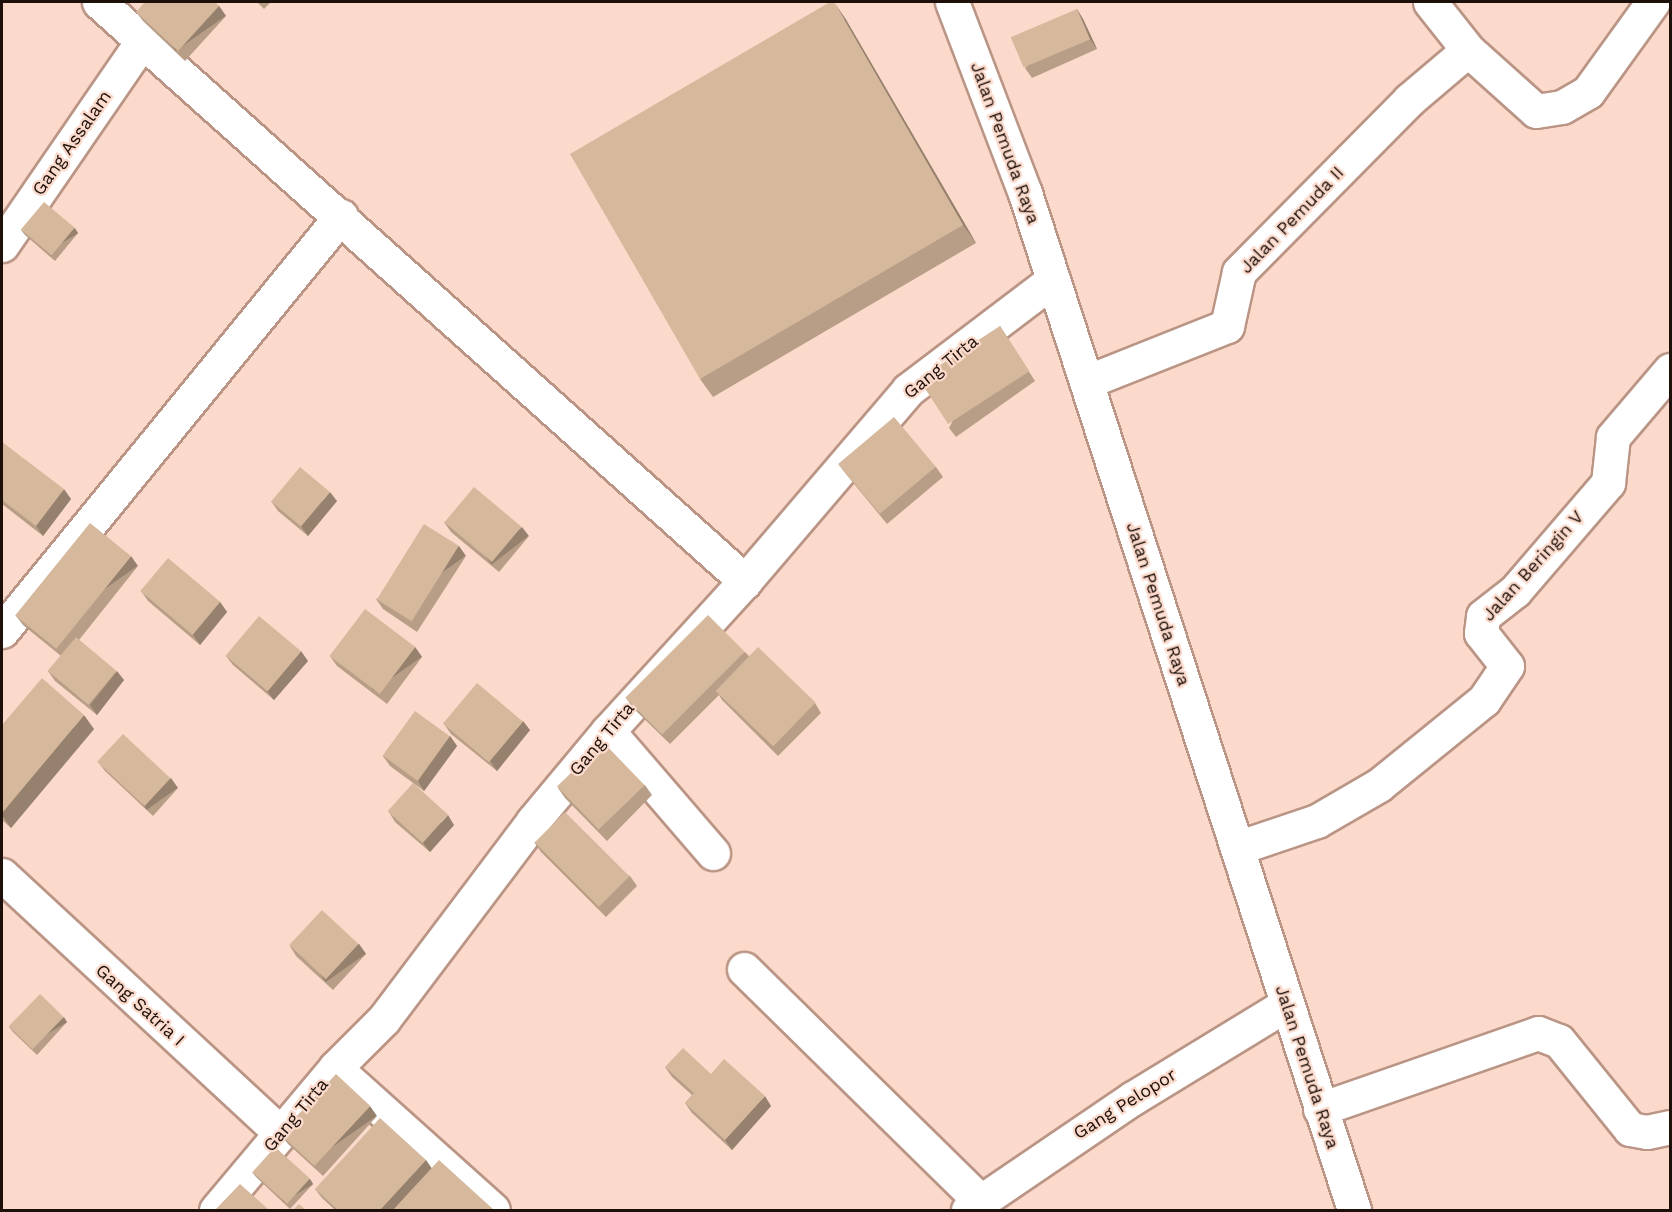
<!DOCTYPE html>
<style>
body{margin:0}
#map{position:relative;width:1672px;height:1212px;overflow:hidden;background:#fbdacc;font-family:"Work Sans",sans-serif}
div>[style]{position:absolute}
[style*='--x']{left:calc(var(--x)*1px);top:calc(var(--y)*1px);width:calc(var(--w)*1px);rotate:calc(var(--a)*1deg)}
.roads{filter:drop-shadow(2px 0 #ba9585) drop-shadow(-2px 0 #ba9585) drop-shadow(0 2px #ba9585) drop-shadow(0 -2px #ba9585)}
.minor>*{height:33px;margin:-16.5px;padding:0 16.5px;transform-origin:16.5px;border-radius:16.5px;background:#fff}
.major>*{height:33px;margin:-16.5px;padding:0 16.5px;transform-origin:16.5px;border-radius:16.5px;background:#fff}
.wall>*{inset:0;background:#b89e87}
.shaded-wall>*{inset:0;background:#96816e;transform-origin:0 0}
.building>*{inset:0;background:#d6b89d;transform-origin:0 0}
span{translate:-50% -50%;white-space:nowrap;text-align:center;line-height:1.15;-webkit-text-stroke:4.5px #fbdacc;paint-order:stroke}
.street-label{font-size:18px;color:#1d100a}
.frame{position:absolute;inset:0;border:3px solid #1d100a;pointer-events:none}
</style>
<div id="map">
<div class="roads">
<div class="minor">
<div style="--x:99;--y:2;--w:868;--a:41.87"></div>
<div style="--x:1430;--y:2;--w:61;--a:51.6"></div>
<div style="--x:1468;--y:50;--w:91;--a:41.9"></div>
<div style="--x:1536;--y:111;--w:26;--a:-9"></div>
<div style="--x:1562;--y:107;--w:30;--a:-30"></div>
<div style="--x:1588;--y:92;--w:111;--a:-54.2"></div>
<div style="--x:2;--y:245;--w:249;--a:-55.5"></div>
<div style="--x:1086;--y:382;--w:152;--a:-21.7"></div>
<div style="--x:1227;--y:326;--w:55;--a:-77.5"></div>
<div style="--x:1239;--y:272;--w:242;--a:-45.3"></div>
<div style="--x:1409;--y:100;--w:77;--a:-40.3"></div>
<div style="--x:2;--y:631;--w:536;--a:-50.76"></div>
<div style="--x:608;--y:731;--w:161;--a:49.3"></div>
<div style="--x:1237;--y:848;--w:84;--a:-18.6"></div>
<div style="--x:1317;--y:821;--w:72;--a:-30.1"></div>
<div style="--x:1379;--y:785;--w:135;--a:-39"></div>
<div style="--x:1484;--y:700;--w:41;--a:-55.9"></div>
<div style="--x:1507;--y:666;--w:42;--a:-128.2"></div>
<div style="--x:1481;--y:633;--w:17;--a:-83"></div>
<div style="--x:1483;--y:616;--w:41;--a:-38"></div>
<div style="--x:1515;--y:591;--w:143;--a:-49.3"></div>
<div style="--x:1608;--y:483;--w:46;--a:-83.8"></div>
<div style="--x:1613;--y:437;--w:88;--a:-49.6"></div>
<div style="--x:2;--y:875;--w:380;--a:42.8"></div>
<div style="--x:744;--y:969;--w:330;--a:44.5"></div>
<div style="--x:335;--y:1068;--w:212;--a:41.9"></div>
<div style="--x:1320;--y:1109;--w:231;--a:-19.2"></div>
<div style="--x:1538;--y:1033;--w:22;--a:21"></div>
<div style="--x:1559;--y:1041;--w:113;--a:51.1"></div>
<div style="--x:1630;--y:1129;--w:17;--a:10"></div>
<div style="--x:1647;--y:1132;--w:24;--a:-12"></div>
<div style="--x:216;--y:1210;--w:185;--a:-50"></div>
<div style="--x:335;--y:1068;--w:69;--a:-45"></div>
<div style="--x:384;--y:1019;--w:248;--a:-53"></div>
<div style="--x:533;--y:821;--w:117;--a:-50.2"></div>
<div style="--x:608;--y:731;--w:203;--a:-47.6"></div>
<div style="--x:745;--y:581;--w:251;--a:-49.5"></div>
<div style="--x:908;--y:390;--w:182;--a:-37.2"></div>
<div style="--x:968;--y:1210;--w:199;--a:-34.2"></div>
<div style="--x:1133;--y:1098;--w:180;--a:-31.4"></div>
</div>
<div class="major">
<div style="--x:952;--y:2;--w:204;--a:69.1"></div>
<div style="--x:1025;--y:193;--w:1069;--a:72.07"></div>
</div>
</div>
<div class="wall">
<div style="clip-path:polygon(257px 2px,271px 2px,264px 9px)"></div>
<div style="clip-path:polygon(219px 6px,226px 16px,185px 61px,143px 21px,136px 12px)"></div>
<div style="clip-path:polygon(1077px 9px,1083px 19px,1097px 49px,1032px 78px,1025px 68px)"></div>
<div style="clip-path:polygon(845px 18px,976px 243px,713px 397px,700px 379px)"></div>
<div style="clip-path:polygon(21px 230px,78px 233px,55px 261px,25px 235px)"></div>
<div style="clip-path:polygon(1000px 326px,1035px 381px,956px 437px,949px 428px)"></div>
<div style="clip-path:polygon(2px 442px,71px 499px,43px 536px,2px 504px)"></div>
<div style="clip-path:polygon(839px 465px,936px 467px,943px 477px,887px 524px,846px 474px)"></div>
<div style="clip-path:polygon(271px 501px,337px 501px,308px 536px,278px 511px)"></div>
<div style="clip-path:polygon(444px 522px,529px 536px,499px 572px,451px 532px)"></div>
<div style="clip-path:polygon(466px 556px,417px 632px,383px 609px,376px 599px)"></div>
<div style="clip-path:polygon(138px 566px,79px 640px,124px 680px,97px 715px,55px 681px,48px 671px,61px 656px,23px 625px,16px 616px)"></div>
<div style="clip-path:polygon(141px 591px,220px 602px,227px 612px,200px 645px,148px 601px)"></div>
<div style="clip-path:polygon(415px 647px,422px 657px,387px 704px,337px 666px,330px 656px)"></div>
<div style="clip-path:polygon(745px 652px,749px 656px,815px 703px,821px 713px,778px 756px,722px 700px,719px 695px,670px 744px,633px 708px,626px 698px)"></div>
<div style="clip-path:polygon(226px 656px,308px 661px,274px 700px,233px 665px)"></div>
<div style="clip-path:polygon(444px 724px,530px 730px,497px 771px,451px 734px)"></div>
<div style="clip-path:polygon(2px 725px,94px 729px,11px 828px,2px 820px)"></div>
<div style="clip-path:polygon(450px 736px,457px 746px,424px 791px,390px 766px,383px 756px)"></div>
<div style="clip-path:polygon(98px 762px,178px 788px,153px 816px,105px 771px)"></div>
<div style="clip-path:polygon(645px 785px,652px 795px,607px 841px,565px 798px,558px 788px)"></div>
<div style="clip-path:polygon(389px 812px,454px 825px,430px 852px,395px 822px)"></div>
<div style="clip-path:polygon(534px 842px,630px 876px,637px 886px,606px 917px,541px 852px)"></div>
<div style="clip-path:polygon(359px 944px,366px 954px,333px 990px,296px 956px,290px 946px)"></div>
<div style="clip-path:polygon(67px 1022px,37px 1055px,13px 1032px,9px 1027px)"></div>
<div style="clip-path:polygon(665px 1067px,711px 1074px,771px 1106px,732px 1150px,692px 1113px,685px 1103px,692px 1095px,672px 1077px)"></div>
<div style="clip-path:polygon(377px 1116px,323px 1176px,288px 1144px,281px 1135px)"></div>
<div style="clip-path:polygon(426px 1160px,431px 1169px,494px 1210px,335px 1210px,322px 1198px,315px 1189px)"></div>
<div style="clip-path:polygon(252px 1172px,310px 1179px,313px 1184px,290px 1209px,256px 1177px)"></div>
</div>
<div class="shaded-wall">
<div style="clip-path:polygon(834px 2px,845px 18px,976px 243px,963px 225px)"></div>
<div style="left:219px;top:6px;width:12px;height:61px;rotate:55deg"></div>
<div style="clip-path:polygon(1077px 9px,1083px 19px,1097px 49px,1090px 39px)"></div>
<div style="left:75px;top:228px;width:6px;height:36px;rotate:59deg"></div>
<div style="clip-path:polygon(64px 489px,71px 499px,43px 536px,36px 526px)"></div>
<div style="clip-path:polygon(330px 492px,337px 501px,308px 536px,301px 526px)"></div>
<div style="left:522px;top:527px;width:11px;height:47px;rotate:52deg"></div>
<div style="left:459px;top:546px;width:12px;height:90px;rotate:55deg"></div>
<div style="left:131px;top:556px;width:12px;height:119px;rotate:55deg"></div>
<div style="clip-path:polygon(220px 602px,227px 612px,200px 645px,193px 635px)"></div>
<div style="left:415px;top:647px;width:12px;height:59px;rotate:55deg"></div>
<div style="clip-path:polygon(301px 651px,308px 661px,274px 700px,267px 691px)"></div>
<div style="clip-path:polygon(117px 671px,124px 680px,97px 715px,90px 705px)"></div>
<div style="clip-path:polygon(84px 715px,94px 729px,11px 828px,2px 815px,2px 813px)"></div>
<div style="clip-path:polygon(523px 721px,530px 730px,497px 771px,490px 761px)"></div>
<div style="clip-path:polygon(450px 736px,457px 746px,424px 791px,418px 781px)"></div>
<div style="left:171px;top:778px;width:12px;height:38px;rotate:55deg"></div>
<div style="clip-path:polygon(448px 815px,454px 825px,430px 852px,423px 843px)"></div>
<div style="left:359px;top:944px;width:12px;height:49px;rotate:55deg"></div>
<div style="left:64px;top:1017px;width:6px;height:45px;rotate:59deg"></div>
<div style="clip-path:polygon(765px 1096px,771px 1106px,732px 1150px,725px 1140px)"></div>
<div style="left:370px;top:1106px;width:12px;height:81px;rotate:55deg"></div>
<div style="clip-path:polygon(426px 1160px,433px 1170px,396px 1210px,380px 1210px)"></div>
<div style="left:310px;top:1179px;width:6px;height:34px;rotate:59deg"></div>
</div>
<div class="building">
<div style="clip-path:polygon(145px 2px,215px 2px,219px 6px,178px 51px,136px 12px)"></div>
<div style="clip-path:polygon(830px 2px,834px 2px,963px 225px,700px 379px,570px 154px)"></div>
<div style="left:1077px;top:9px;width:33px;height:72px;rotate:67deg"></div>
<div style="left:44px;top:202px;width:40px;height:36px;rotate:40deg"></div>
<div style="left:1000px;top:326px;width:54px;height:97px;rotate:57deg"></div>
<div style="left:894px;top:417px;width:65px;height:73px;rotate:50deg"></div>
<div style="clip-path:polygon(2px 442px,64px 489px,36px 526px,2px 500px)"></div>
<div style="left:300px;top:467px;width:39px;height:45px;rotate:40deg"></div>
<div style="left:474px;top:487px;width:62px;height:46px;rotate:40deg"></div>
<div style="left:90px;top:523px;width:53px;height:119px;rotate:39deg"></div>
<div style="left:424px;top:524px;width:41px;height:89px;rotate:32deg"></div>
<div style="left:168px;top:558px;width:68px;height:43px;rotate:40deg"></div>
<div style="left:365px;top:609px;width:63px;height:59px;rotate:37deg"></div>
<div style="left:708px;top:615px;width:52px;height:117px;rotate:45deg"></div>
<div style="left:259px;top:616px;width:55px;height:52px;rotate:40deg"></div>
<div style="left:76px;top:637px;width:53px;height:44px;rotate:40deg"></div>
<div style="left:758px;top:647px;width:80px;height:61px;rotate:44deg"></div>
<div style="clip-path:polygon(42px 678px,84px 715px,2px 813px,2px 725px)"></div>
<div style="left:477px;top:683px;width:60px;height:53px;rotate:40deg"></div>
<div style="left:415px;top:711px;width:43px;height:55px;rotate:36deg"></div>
<div style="left:123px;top:734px;width:65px;height:38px;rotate:43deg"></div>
<div style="left:603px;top:742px;width:60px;height:64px;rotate:46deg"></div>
<div style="left:413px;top:783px;width:47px;height:38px;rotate:42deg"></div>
<div style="left:565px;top:812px;width:91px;height:43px;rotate:45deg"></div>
<div style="left:322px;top:910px;width:50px;height:48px;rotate:43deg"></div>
<div style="left:40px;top:994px;width:33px;height:45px;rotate:44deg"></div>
<div style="clip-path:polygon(683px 1048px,711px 1074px,724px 1059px,765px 1096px,725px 1140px,685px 1103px,694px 1093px,665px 1067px)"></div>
<div style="left:336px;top:1074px;width:47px;height:82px;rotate:43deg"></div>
<div style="clip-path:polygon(380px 1118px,426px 1160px,380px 1210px,338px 1210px,315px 1189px)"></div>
<div style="left:275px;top:1147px;width:47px;height:34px;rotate:42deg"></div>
<div style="clip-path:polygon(439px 1160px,494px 1210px,393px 1210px)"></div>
<div style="clip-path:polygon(240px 1184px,269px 1210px,215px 1210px)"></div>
<div style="clip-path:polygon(299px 1204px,306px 1210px,293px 1210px)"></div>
</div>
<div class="street-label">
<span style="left:72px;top:143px;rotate:-55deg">Gang Assalam</span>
<span style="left:1005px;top:143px;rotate:70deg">Jalan Pemuda Raya</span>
<span style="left:1292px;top:220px;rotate:-46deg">Jalan Pemuda II</span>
<span style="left:941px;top:367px;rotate:-39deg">Gang Tirta</span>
<span style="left:1533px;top:566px;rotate:-48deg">Jalan Beringin V</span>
<span style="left:1158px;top:604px;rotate:72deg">Jalan Pemuda Raya</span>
<span style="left:602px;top:739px;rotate:-50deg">Gang Tirta</span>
<span style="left:140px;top:1005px;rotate:42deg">Gang Satria I</span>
<span style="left:1307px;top:1067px;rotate:72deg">Jalan Pemuda Raya</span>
<span style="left:1125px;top:1104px;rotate:-32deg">Gang Pelopor</span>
<span style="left:296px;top:1115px;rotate:-50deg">Gang Tirta</span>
</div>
<div class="frame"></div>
</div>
